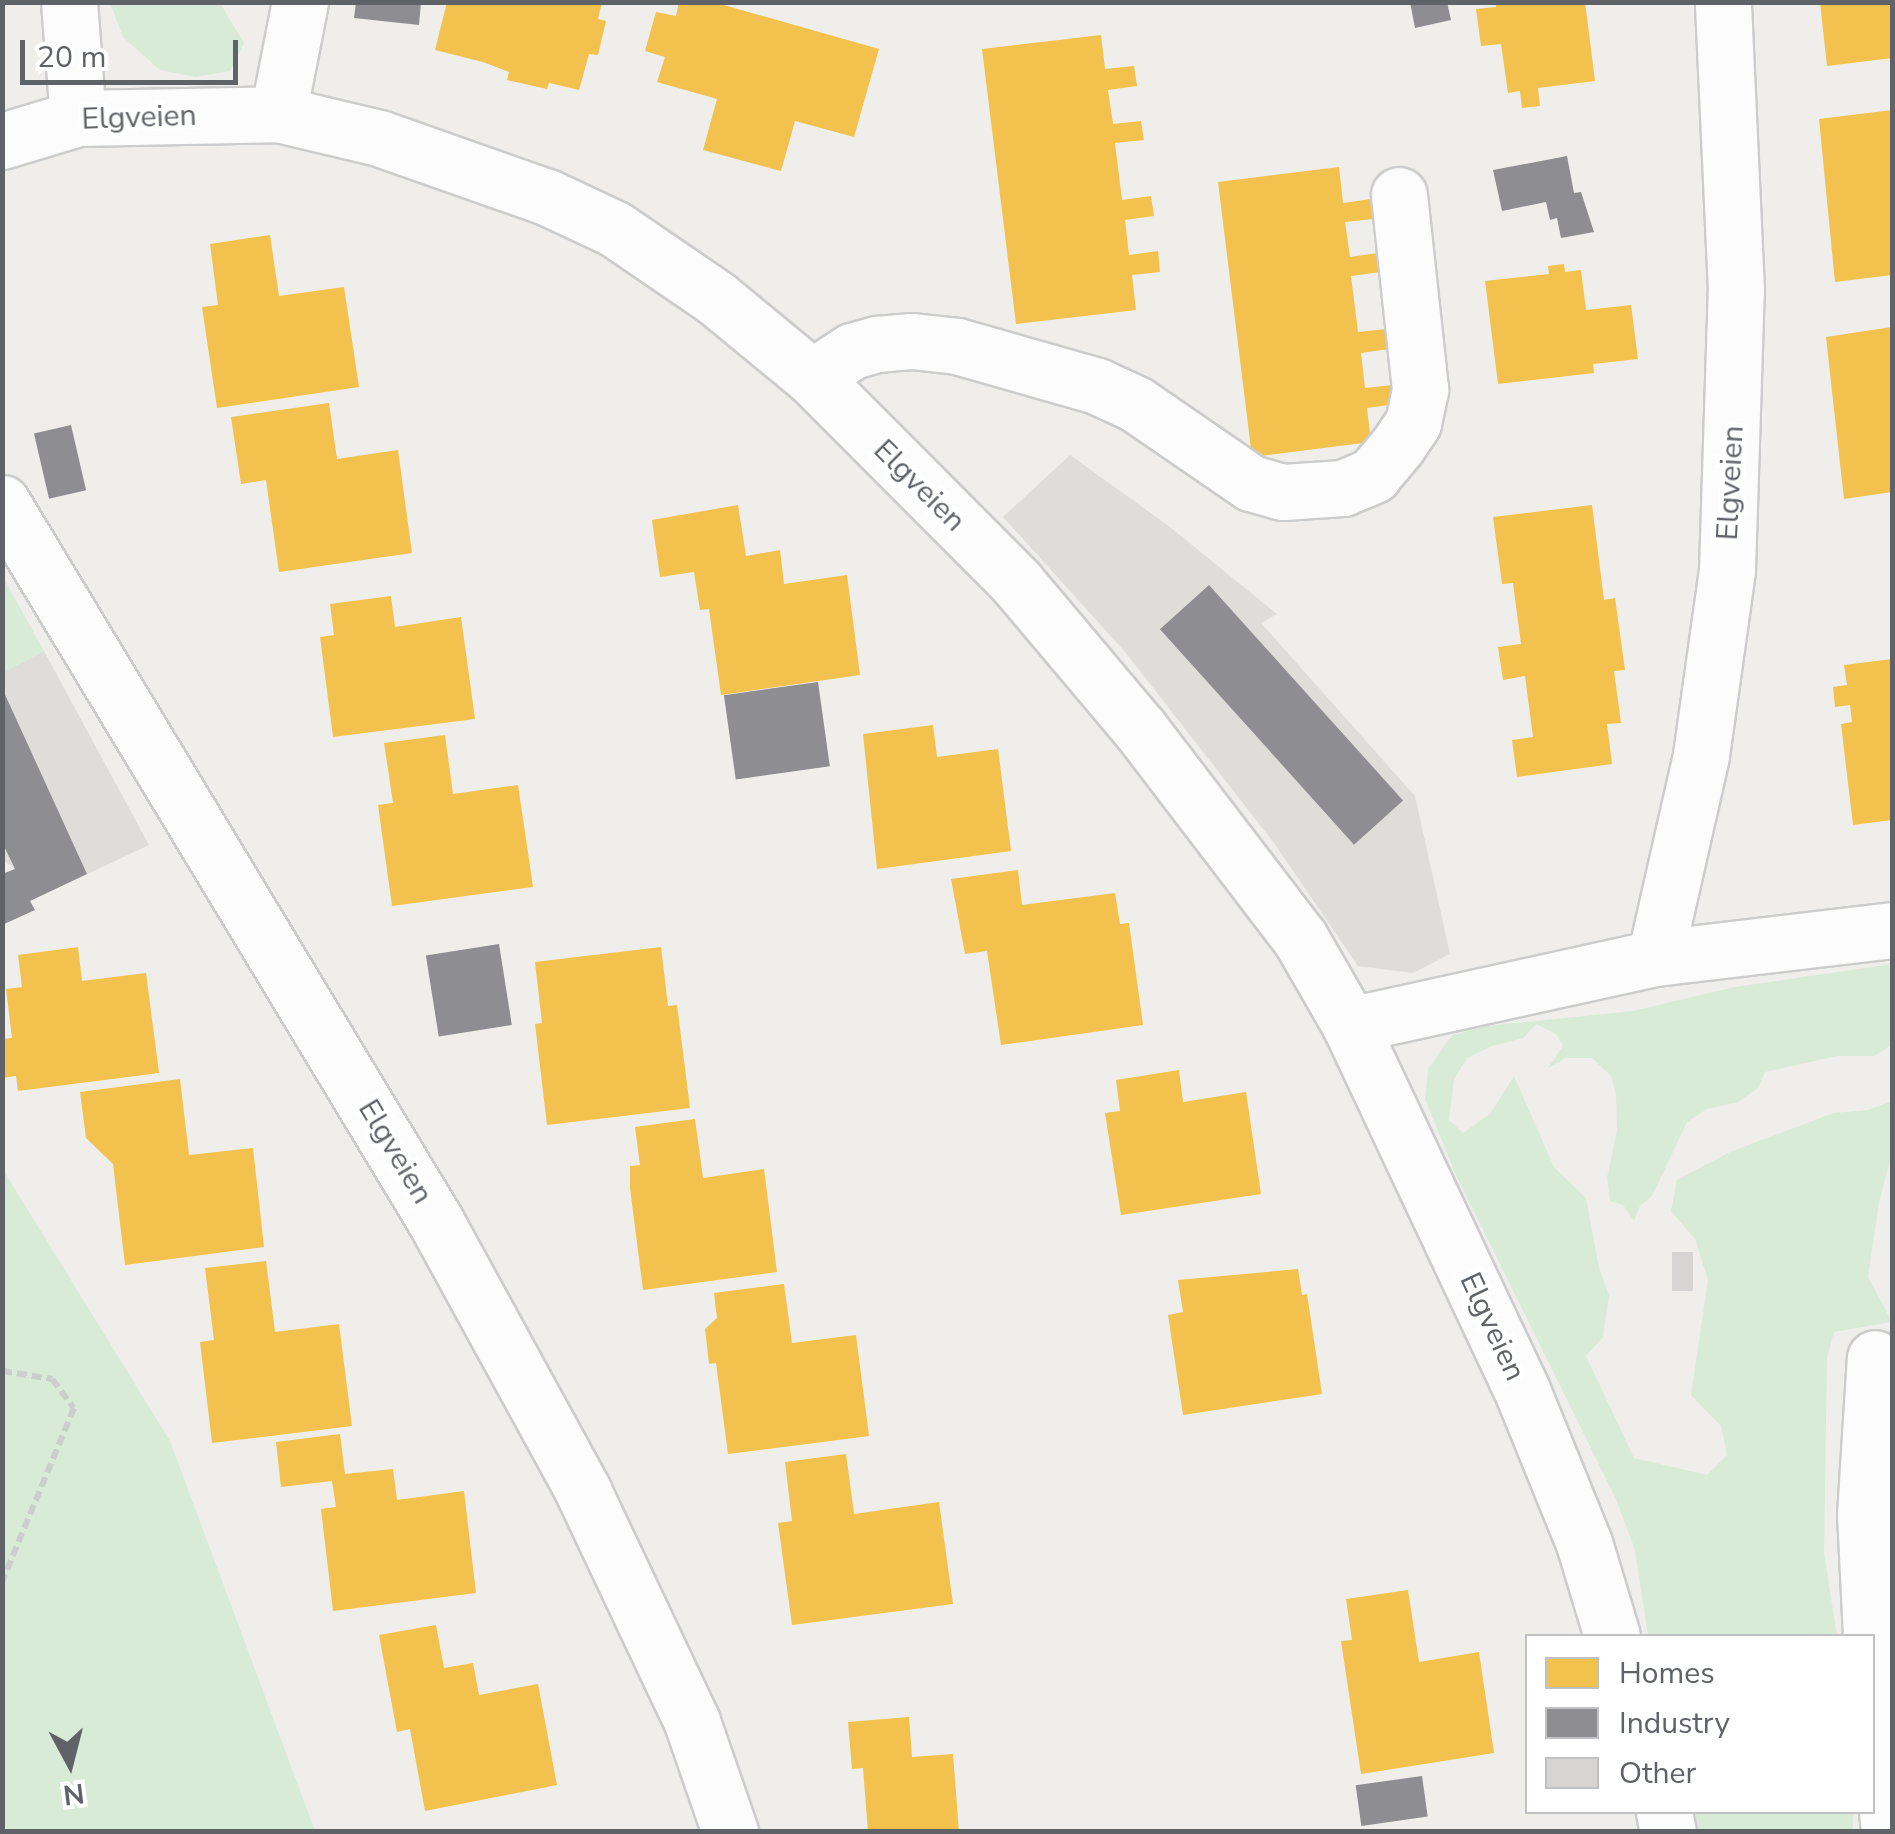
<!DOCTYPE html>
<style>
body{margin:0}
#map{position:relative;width:1895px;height:1834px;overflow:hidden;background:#efeeea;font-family:"Nunito Sans",sans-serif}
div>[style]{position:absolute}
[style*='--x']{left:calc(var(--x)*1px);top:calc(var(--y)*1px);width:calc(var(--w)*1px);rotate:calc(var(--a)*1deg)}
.industrial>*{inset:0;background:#dfddda}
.green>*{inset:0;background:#d8ebd6;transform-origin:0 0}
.homes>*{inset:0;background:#f2c14e}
.industry>*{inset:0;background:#8d8d92;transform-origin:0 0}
.building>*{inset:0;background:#d6d5d3;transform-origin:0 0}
.path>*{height:6px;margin-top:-3px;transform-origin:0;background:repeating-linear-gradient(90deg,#cacfcc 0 10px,transparent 0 15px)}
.roads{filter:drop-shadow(2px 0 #cbcccc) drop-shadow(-2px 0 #cbcccc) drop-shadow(0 2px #cbcccc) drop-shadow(0 -2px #cbcccc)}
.street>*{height:55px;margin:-27.5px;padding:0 27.5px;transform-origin:27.5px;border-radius:27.5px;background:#fdfcfc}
span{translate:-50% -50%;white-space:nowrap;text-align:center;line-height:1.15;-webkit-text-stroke:10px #fff;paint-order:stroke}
.street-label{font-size:30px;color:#5f6368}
.frame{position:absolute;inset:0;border:5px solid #5f6368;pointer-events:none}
.legend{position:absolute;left:1525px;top:1634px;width:350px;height:180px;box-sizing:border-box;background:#fff;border:2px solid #bfc1c3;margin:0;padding:12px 18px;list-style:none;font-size:30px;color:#5f6368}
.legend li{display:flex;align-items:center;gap:20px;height:50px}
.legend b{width:50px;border:2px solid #bfc1c3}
.north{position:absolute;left:20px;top:1714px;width:100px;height:100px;-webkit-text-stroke:8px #fff;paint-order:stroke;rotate:173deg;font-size:28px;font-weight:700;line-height:40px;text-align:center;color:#5f6368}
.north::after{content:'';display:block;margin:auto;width:35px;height:45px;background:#5f6368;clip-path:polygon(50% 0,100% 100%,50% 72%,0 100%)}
.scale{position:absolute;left:20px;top:40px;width:218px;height:45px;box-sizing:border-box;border:5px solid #5f6368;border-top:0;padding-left:12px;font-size:30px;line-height:35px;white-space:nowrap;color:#5f6368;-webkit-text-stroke:8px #fff;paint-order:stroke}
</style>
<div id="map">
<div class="industrial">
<div style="clip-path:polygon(1070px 455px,1170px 527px,1277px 614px,1261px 623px,1415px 796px,1450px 954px,1413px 973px,1358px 966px,1274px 843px,1126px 653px,1003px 517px)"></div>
<div style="clip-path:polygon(44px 651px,149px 845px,30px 901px,15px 869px,3px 860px,2px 673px)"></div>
</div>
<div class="green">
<div style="clip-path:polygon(110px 3px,220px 3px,244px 43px,230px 71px,195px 77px,160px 70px,123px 37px)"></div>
<div style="clip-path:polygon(3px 577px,44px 651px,3px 673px,2px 673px)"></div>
<div style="clip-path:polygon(1892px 964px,1892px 1045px,1874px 1056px,1837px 1056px,1765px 1072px,1758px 1088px,1738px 1102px,1707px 1109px,1687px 1122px,1652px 1196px,1640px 1206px,1634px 1221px,1623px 1205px,1610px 1201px,1607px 1178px,1617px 1131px,1616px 1094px,1611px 1076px,1592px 1058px,1566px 1058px,1548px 1068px,1563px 1046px,1556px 1034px,1536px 1024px,1523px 1038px,1492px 1046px,1467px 1058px,1454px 1079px,1449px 1120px,1463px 1133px,1490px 1114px,1514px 1076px,1554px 1167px,1586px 1198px,1599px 1268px,1609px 1295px,1603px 1337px,1586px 1356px,1634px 1458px,1707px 1475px,1727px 1455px,1721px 1426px,1691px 1395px,1708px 1280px,1695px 1239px,1671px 1211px,1677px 1180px,1730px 1152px,1834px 1113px,1868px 1110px,1892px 1101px,1892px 1153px,1879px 1202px,1868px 1277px,1892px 1322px,1834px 1332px,1827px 1358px,1824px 1553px,1837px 1636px,1648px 1636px,1635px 1550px,1616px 1499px,1455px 1173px,1425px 1099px,1428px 1069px,1452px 1035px,1488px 1026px,1633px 1011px,1735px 987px)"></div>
<div style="clip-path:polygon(2px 1168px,170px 1441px,315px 1831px,3px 1831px)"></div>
<div style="left:1696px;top:1812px;width:157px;height:20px"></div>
</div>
<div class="homes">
<div style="clip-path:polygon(447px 2px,602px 2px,598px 19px,606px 21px,598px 55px,589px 54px,579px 90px,549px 83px,547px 89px,507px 80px,509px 72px,483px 62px,435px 50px)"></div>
<div style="clip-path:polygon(679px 2px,713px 2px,879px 49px,854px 137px,795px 121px,781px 171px,703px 150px,717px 99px,657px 82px,665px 57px,645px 51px,656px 12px,676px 16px)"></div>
<div style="clip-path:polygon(1496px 2px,1585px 2px,1595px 81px,1538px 88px,1540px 106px,1522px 108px,1520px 91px,1508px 93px,1501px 44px,1481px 46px,1476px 9px,1496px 7px)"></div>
<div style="clip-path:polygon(1820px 2px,1892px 2px,1892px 58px,1827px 66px)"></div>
<div style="clip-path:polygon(1101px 35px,1105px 69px,1134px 66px,1137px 86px,1108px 90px,1113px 124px,1141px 121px,1144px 140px,1115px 143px,1122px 200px,1151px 196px,1154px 216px,1125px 220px,1129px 255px,1158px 251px,1160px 272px,1132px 275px,1136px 310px,1016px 324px,982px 49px)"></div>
<div style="clip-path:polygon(1892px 110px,1892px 275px,1835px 282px,1819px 119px)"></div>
<div style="clip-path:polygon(1339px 167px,1343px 203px,1371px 199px,1373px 219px,1345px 222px,1350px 257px,1378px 253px,1380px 272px,1351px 276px,1358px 332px,1386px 329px,1389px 349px,1361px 353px,1365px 388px,1393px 385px,1395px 404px,1367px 408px,1371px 442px,1252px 457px,1218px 182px)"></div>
<div style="clip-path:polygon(270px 235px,279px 296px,344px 287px,359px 387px,217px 408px,202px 307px,218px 305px,210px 244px)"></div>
<div style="clip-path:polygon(1564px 264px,1565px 272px,1581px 270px,1586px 310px,1631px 305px,1638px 359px,1593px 364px,1594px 373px,1498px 384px,1485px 281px,1549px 274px,1548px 266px)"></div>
<div style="clip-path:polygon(1892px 327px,1892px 492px,1844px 499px,1826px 337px)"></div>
<div style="clip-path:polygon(329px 403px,337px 459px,398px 450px,412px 553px,279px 572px,266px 480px,241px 484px,231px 417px)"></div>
<div style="clip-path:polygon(738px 505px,746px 556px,780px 550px,784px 584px,847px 575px,860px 675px,721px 695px,709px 609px,700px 610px,694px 572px,660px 577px,652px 520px)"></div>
<div style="clip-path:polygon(1592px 505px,1604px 600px,1615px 598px,1625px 670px,1614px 671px,1621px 723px,1607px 724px,1612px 764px,1517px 777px,1512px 740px,1533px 737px,1525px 676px,1503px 680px,1498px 647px,1521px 644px,1513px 583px,1502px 584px,1493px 517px)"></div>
<div style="clip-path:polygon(391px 596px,395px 627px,461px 617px,475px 719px,333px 737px,320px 637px,334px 635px,330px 604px)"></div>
<div style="clip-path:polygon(1892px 659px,1892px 820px,1853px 825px,1841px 724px,1852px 722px,1850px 705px,1835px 707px,1833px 687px,1847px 685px,1844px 665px)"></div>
<div style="clip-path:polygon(933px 725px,937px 757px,998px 749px,1011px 851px,877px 869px,863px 734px)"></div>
<div style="clip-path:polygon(445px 735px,453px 794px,518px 785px,533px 887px,392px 906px,378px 805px,393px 803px,384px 743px)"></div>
<div style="clip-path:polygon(1018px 870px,1022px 905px,1115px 893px,1120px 924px,1129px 923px,1143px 1025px,1001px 1045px,987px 951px,965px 954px,951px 879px)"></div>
<div style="clip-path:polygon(78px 947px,82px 981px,146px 973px,159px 1073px,18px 1091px,16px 1076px,2px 1078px,2px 1039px,12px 1038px,6px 989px,22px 987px,18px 955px)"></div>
<div style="clip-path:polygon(661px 947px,668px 1006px,677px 1005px,690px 1108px,547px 1125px,535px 1024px,542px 1023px,535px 962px)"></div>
<div style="clip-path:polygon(1179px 1070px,1183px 1102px,1246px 1092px,1261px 1194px,1121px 1215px,1105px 1113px,1120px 1111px,1116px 1080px)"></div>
<div style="clip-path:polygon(180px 1079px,189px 1155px,253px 1148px,264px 1247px,125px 1265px,113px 1164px,86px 1138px,80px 1092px)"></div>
<div style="clip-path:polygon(695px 1119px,703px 1178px,764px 1169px,777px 1272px,643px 1290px,630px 1188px,630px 1166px,640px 1165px,635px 1127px)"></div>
<div style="clip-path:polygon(266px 1261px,275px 1332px,339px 1324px,352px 1426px,212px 1443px,200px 1342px,214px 1340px,205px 1268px)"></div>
<div style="clip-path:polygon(1298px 1269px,1302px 1295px,1307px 1294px,1322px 1394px,1183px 1415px,1168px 1315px,1183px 1312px,1178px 1280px)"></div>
<div style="clip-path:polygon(784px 1284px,792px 1343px,856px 1335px,869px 1436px,728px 1454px,716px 1363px,709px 1364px,705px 1329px,717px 1318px,714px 1293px)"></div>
<div style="clip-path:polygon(340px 1434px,345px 1474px,393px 1469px,397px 1500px,464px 1491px,476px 1593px,333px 1611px,321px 1509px,336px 1507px,332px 1481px,281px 1487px,276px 1442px)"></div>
<div style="clip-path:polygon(846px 1454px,854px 1514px,939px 1502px,953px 1604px,792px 1625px,778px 1523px,792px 1521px,785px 1462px)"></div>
<div style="clip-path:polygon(1408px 1590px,1419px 1662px,1479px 1652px,1494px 1753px,1361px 1774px,1341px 1641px,1352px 1640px,1346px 1599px)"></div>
<div style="clip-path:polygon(436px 1625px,444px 1668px,473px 1663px,479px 1695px,538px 1684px,557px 1785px,425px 1811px,410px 1729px,397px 1732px,379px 1635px)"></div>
<div style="clip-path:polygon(909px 1717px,912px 1757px,953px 1754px,959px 1832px,868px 1832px,863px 1768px,852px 1769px,848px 1722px)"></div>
</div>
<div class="industry">
<div style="clip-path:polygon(356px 2px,421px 2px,419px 25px,354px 18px)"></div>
<div style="clip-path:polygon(1410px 2px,1447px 2px,1451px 20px,1415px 28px)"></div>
<div style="clip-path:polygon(1567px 156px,1574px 193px,1581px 192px,1594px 232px,1561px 238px,1557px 218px,1550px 220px,1546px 202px,1502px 211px,1493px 170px)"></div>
<div style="left:71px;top:425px;width:67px;height:38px;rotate:77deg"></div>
<div style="left:1209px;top:585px;width:290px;height:66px;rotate:48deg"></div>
<div style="left:818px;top:682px;width:85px;height:95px;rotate:82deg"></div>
<div style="clip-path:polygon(2px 688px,87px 874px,30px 901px,35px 910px,2px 925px,2px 874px,15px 869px,2px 842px)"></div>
<div style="left:499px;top:944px;width:82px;height:74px;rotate:81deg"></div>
<div style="left:1422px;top:1776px;width:41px;height:67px;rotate:82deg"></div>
</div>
<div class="building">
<div style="left:1672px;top:1252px;width:21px;height:39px"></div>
</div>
<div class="path">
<div style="--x:2;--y:1371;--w:51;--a:9.1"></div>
<div style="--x:52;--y:1379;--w:36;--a:53"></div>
<div style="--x:74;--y:1408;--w:188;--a:112.5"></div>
</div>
<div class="roads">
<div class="street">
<div style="--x:69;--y:2;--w:116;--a:85.6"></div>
<div style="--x:278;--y:114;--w:114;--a:-78.9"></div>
<div style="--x:2;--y:141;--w:79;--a:-16.8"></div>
<div style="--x:78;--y:118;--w:200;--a:-1.1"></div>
<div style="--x:278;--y:114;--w:104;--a:13.4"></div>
<div style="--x:379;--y:138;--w:178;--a:19.4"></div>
<div style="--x:547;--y:197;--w:75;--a:25.2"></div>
<div style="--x:615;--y:229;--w:122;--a:34.3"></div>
<div style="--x:716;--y:298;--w:124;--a:39.5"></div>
<div style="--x:812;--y:377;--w:291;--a:45.1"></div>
<div style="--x:1017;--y:583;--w:191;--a:49.9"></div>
<div style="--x:1140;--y:729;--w:263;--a:52.6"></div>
<div style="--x:1300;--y:938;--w:100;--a:60.1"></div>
<div style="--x:1350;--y:1025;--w:401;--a:64.8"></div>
<div style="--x:1521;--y:1388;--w:167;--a:67.9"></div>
<div style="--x:1584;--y:1543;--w:97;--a:73.2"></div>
<div style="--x:812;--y:377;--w:48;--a:-33"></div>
<div style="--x:852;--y:351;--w:26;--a:-16"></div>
<div style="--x:877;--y:344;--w:35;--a:-5"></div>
<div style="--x:912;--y:341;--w:45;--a:6.3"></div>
<div style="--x:957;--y:346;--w:146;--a:15.9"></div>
<div style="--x:1097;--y:386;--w:43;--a:24.8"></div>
<div style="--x:1136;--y:404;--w:140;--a:34.5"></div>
<div style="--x:1251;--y:483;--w:33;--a:16"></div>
<div style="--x:1283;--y:492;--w:60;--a:-3.8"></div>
<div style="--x:1343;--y:488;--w:33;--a:-23"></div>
<div style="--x:1373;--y:475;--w:39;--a:-50"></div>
<div style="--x:1398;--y:445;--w:27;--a:-56"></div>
<div style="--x:1413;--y:423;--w:35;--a:-78"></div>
<div style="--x:1420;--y:389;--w:195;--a:-96.2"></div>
<div style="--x:2;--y:503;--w:840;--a:58.88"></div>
<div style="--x:436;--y:1222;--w:307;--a:61.3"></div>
<div style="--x:583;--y:1491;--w:255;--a:64.7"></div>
<div style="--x:692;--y:1722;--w:116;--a:70.9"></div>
<div style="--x:1655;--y:958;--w:208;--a:-77.2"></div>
<div style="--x:1701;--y:755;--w:187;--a:-82"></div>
<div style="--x:1727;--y:570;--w:279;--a:-88.2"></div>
<div style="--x:1736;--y:291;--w:289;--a:-92.6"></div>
<div style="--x:1350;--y:1025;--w:312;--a:-12.4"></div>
<div style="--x:1655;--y:958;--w:239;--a:-6.7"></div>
<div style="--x:1871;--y:1636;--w:121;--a:-92.8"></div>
<div style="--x:1865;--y:1515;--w:157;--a:-86.4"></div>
<div style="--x:1872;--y:1658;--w:175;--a:84.4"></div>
<div style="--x:1664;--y:1812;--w:20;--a:79"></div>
</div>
</div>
<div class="street-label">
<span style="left:139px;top:118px;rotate:-2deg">Elgveien</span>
<span style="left:1731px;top:483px;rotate:-87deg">Elgveien</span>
<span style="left:919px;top:486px;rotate:45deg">Elgveien</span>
<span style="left:395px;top:1152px;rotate:59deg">Elgveien</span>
<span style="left:1492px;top:1327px;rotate:65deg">Elgveien</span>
</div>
<div class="frame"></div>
<ul class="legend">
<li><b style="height:28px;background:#f2c14e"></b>Homes</li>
<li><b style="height:28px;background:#8d8d92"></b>Industry</li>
<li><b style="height:28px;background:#d6d5d3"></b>Other</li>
</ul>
<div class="north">N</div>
<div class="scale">20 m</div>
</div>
